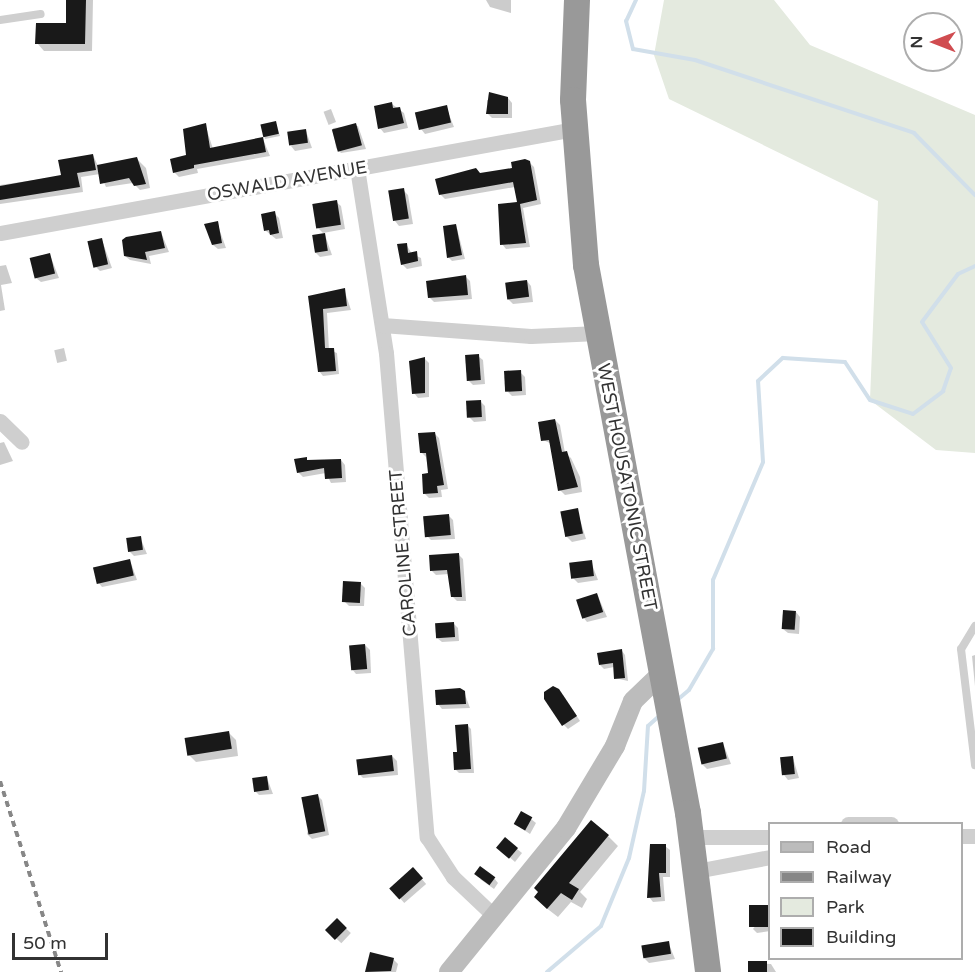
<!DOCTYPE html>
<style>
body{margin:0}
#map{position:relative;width:975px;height:972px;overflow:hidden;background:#fff;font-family:"Varela Round",sans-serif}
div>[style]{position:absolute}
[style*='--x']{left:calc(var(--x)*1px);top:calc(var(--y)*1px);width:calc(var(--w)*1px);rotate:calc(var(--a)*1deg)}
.green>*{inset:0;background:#e4eadf}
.shadow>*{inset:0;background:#0003;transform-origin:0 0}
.stream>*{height:4px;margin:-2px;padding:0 2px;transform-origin:2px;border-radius:2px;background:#d1dfea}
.building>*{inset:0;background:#191919;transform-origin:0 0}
.lane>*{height:8px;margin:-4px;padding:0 4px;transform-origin:4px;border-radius:4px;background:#cfcfcf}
.street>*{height:15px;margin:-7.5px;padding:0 7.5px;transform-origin:7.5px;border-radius:7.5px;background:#cfcfcf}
.secondary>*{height:20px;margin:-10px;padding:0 10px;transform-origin:10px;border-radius:10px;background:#bcbcbc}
.highway>*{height:26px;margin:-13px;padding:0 13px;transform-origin:13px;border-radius:13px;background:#999}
.rail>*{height:4px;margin-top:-2px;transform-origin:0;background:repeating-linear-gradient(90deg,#878787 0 6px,transparent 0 10.5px)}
span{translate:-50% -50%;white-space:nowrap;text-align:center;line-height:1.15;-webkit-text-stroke:6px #fff;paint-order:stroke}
.street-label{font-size:18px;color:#323232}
.legend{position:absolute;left:768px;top:822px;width:195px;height:138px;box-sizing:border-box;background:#fff;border:2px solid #adadad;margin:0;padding:8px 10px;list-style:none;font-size:18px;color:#323232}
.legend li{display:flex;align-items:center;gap:12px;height:30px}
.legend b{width:30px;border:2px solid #adadad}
.north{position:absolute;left:903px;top:12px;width:60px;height:60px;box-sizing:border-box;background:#fff;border:2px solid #adadad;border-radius:50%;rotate:270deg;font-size:16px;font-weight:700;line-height:24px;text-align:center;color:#323232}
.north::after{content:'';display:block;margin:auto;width:21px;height:27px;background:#d04c50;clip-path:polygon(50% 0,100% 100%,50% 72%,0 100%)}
.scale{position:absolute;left:12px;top:933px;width:96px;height:27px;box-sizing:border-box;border:3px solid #323232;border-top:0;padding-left:8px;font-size:18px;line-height:21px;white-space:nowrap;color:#323232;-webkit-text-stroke:4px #fff;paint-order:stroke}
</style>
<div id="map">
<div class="green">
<div style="clip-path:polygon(664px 0,774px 0,810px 45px,975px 115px,975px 453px,936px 450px,870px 400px,878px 201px,669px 99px,654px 55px)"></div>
</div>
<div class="shadow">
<div style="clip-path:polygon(68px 0,93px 0,92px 51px,44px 51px,37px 43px,67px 25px)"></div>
<div style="clip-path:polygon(486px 0,511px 0,511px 13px,490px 7px)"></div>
<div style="clip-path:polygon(508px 98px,512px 103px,512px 118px,492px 118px,487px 113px,487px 100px)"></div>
<div style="clip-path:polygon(392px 104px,404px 113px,408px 128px,384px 133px,380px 128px)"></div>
<div style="clip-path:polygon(446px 107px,454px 127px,425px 134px,421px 129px)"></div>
<div style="left:331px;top:109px;width:14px;height:8px;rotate:69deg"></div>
<div style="clip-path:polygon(275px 123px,280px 136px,265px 139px,262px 126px)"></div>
<div style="clip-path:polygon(205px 124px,213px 149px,263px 139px,270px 156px,197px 169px,198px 173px,179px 177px,174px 172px,188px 157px)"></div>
<div style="clip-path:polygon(358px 126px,366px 149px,341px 153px,336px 148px,333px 128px)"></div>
<div style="clip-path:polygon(306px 131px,312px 148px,295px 151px,291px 146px)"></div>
<div style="clip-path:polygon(93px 155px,98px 166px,137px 159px,146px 168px,150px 188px,140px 190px,133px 183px,106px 187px,100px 174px,81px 177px,83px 192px,0 204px,0 185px,62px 176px)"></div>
<div style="clip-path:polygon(529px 162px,534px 167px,541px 204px,523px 208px,530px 247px,506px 249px,502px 244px,519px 203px,515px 187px,445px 199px,440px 194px,480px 175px,513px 170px)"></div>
<div style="clip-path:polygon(403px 190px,408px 195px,413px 224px,399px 226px,395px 221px)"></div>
<div style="clip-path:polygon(336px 202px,341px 206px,345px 229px,323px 233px,318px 228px)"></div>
<div style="clip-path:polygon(274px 213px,279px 218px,283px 238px,276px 239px,266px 231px,263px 215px)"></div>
<div style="clip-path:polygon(217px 223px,226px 248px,218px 249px,213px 245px)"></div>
<div style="clip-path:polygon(456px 225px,465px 259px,452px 261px,448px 257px)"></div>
<div style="clip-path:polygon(161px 232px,169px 252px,149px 256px,151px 264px,130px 260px,125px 256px)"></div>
<div style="clip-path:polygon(325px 235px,332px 255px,320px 257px,315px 252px)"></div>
<div style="clip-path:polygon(102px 240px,112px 268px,100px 271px,95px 266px)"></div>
<div style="clip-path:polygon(406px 244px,412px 254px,421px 258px,422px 266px,407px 269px,402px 264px)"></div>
<div style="clip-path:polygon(50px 255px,59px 278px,41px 282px,36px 278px)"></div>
<div style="clip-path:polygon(6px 265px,12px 283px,1px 285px,5px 310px,0 311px,0 266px)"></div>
<div style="clip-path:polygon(466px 277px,470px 281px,472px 299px,434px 302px,429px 297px)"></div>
<div style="clip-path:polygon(527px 281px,531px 286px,533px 302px,513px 304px,508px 299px)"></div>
<div style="clip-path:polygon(344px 289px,351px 310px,327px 313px,329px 350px,337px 353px,339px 374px,323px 376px,319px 371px,309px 297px)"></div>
<div style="left:64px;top:348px;width:13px;height:10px;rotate:77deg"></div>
<div style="clip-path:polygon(478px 356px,483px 360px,485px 384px,473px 385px,468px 380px)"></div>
<div style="clip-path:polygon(424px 358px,429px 363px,429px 397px,418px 398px,414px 393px)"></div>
<div style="clip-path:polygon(520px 372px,525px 377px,526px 395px,512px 396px,507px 391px)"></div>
<div style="clip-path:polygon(481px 402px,485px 406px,486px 421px,474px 422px,469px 417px)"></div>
<div style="clip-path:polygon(555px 420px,560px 425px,565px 453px,571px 458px,580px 477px,582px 492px,565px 495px,560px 490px,552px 444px,543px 440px)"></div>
<div style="clip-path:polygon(434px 433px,439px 438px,448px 489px,441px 490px,442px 497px,429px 498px,424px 493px,429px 475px,426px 457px,422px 453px)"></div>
<div style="clip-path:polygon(4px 442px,13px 461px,0 465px,0 443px)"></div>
<div style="clip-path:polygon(341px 460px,345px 465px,346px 482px,331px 483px,326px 473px,303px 477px,298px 472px)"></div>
<div style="clip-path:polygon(577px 510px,586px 539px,572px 542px,567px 537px)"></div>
<div style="clip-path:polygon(449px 516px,453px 520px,455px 539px,431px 540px,426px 535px)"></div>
<div style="clip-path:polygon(140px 537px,147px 554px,134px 556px,129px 551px)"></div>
<div style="clip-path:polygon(458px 554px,463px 559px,466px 601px,457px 601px,452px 596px,449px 574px,436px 575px,431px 570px)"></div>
<div style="clip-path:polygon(130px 560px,137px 580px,102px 587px,98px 582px)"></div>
<div style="clip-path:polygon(591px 562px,598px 580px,578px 583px,573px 578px)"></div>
<div style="clip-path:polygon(360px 583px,365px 588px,364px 606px,349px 606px,344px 601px)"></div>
<div style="clip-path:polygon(597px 594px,607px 617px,587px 622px,583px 617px)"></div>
<div style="clip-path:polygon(796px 612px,800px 617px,799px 634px,788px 633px,783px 629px)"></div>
<div style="clip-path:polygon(453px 623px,458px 628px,459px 641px,442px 642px,437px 638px)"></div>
<div style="clip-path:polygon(365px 645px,370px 650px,371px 673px,356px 674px,352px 669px)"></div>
<div style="clip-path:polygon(622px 651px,625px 655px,628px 681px,615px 678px,614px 667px,604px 669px,600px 665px)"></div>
<div style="clip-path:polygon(975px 655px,975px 686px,972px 656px)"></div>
<div style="clip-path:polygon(464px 692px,470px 708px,442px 709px,438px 704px)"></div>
<div style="clip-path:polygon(563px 695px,580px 721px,568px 729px,564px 725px)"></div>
<div style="clip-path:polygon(467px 725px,471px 729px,474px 773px,459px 773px,455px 769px)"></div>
<div style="clip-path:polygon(229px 733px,236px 740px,238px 756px,196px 762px,188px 754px)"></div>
<div style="clip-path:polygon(723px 743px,731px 764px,707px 769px,702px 764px)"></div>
<div style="clip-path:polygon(392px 756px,397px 761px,398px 775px,363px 778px,358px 773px)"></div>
<div style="clip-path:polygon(793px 758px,799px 778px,788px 780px,784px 775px)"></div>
<div style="clip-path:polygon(267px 778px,273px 794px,259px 795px,255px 791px)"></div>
<div style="clip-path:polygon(317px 795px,322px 800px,329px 835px,312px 839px,307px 834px)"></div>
<div style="clip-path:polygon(531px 819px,536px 823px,530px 834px,515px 824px)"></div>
<div style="clip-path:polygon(608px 836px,618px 846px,580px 892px,587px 899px,582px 908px,571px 902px,558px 917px,545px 907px)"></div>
<div style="clip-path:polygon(665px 846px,670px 850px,670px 877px,663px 877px,665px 901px,653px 902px,649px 897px)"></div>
<div style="clip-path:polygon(517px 849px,522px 853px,515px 862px,504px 852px)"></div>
<div style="left:413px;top:869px;width:20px;height:29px;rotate:49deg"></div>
<div style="clip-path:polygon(494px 878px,498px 883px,494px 889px,480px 879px)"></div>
<div style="clip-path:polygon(770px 907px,770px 931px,757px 933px,753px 929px)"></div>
<div style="left:337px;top:920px;width:19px;height:14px;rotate:43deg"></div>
<div style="clip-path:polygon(668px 942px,675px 959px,649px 963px,644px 958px)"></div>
<div style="clip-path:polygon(371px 954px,393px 959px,398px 964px,396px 972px,367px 972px)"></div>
<div style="clip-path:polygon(750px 963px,771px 964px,776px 972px,750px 972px)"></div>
</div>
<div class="stream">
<div style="--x:636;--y:0;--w:23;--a:115"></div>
<div style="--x:626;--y:21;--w:29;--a:76"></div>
<div style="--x:633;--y:49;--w:63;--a:10.1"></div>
<div style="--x:695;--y:60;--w:231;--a:18.4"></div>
<div style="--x:914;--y:133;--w:87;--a:45.5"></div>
<div style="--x:676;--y:701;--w:17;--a:-40"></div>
<div style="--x:689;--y:690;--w:48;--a:-59.7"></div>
<div style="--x:713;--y:649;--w:69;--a:-90"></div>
<div style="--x:713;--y:580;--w:128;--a:-67"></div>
<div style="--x:763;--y:462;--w:81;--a:-93.5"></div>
<div style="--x:758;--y:381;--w:34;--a:-43"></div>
<div style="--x:783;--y:358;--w:62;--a:3.7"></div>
<div style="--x:845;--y:362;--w:45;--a:56.7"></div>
<div style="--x:870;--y:400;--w:45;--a:18"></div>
<div style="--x:913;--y:414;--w:38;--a:-37"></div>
<div style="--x:943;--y:391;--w:24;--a:-71"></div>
<div style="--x:951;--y:368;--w:54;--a:-122.2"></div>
<div style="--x:922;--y:322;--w:60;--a:-53.1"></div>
<div style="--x:958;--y:274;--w:19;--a:-25"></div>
<div style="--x:547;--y:972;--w:71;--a:-40.4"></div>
<div style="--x:601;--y:926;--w:74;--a:-67.6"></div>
<div style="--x:629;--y:858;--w:69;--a:-77.4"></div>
<div style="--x:644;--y:791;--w:65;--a:-86.5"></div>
<div style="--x:648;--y:726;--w:15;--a:-42"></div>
</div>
<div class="building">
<div style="clip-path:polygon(66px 0,86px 0,85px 44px,35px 44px,36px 23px,66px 23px)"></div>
<div style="clip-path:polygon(489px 92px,508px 97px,508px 114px,486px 114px)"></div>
<div style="clip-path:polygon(392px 102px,393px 108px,400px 107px,404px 123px,378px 129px,374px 106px)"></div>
<div style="left:447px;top:105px;width:18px;height:33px;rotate:77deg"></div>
<div style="left:276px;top:121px;width:13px;height:16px;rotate:77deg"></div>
<div style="clip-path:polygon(206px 123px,210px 148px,263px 137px,266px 152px,194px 165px,194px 168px,173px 173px,170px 159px,186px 155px,183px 129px)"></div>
<div style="left:356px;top:123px;width:23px;height:25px;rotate:75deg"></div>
<div style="left:306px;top:129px;width:14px;height:19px;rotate:82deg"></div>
<div style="clip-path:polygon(93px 154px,96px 170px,77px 173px,80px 187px,0 200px,0 186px,61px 175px,58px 160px)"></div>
<div style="clip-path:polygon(137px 157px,146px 184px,134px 186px,129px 178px,100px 184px,97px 165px)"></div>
<div style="clip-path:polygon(525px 159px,530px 161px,537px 200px,520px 204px,526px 243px,500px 245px,498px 204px,517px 202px,513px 182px,439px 195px,435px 179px,476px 168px,480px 173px,512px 168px,511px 162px)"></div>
<div style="left:404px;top:188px;width:31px;height:16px;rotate:81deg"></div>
<div style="left:337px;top:200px;width:25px;height:25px;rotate:81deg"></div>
<div style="clip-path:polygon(275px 211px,279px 233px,270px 235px,269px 230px,264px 231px,261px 214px)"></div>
<div style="clip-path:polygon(218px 221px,222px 243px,212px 245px,204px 224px)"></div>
<div style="clip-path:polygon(456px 224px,462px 255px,447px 258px,443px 226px)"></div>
<div style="clip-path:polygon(161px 231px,165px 248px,145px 252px,147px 260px,124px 256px,122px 240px,126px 237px)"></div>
<div style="left:325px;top:233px;width:18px;height:13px;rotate:81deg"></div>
<div style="left:102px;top:238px;width:27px;height:15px;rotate:77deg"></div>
<div style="clip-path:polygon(407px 243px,408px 253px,417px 251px,418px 261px,401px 265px,397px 244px)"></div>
<div style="left:50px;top:253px;width:21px;height:21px;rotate:76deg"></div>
<div style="clip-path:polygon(466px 275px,468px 295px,428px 298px,426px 281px)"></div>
<div style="left:527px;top:280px;width:17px;height:22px;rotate:83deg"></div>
<div style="clip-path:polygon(345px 288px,347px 306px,323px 309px,325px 348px,334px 348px,336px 371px,318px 372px,308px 296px)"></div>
<div style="left:479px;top:354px;width:26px;height:14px;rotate:86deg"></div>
<div style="clip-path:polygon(425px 357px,425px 393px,412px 394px,409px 361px)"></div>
<div style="left:521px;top:370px;width:21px;height:17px;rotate:87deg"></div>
<div style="left:481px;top:400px;width:17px;height:15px;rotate:87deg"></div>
<div style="clip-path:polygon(555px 419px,562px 452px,567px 451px,578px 487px,558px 491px,549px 440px,541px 441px,538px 422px)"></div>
<div style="clip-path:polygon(435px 432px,444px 485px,437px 486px,438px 493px,423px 494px,422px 474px,428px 473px,426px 453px,420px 453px,418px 433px)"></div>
<div style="clip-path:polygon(307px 457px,307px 460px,341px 459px,342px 478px,325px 479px,324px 468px,297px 473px,294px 459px)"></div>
<div style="left:578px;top:508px;width:26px;height:18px;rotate:79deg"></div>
<div style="left:449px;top:514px;width:21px;height:26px;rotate:85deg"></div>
<div style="left:141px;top:536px;width:14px;height:15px;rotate:82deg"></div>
<div style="clip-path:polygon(459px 553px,462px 597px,451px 597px,447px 570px,430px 571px,429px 555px)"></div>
<div style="left:130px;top:559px;width:17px;height:38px;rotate:77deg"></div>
<div style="left:592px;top:560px;width:16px;height:23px;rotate:83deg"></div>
<div style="left:343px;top:581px;width:18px;height:21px;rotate:3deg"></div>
<div style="left:597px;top:593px;width:20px;height:22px;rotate:72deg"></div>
<div style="left:783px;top:610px;width:13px;height:19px;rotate:4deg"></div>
<div style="left:454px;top:622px;width:15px;height:19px;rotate:86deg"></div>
<div style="left:365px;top:644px;width:25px;height:16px;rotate:85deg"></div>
<div style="clip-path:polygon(622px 649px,625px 678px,614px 679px,613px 663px,599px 665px,597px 653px)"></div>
<div style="clip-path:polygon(553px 686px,559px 689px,577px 716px,562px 726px,544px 699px,544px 692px)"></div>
<div style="clip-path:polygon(460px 688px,465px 691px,466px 704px,436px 705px,435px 690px)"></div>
<div style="clip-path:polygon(468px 724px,471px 769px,454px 770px,453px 752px,457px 752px,455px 725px)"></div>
<div style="left:229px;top:731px;width:18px;height:45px;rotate:81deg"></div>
<div style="left:723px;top:742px;width:17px;height:26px;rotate:77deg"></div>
<div style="left:392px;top:755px;width:16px;height:36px;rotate:83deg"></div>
<div style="left:793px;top:756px;width:18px;height:13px;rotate:84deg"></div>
<div style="left:267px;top:776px;width:14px;height:15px;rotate:82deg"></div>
<div style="left:318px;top:794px;width:38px;height:17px;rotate:79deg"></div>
<div style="left:521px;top:811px;width:13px;height:15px;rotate:29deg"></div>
<div style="clip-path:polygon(591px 820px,609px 835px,569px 883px,579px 889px,572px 900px,561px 893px,547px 909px,534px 897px,538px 892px,534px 888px)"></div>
<div style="left:505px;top:837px;width:17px;height:14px;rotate:40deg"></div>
<div style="clip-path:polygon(650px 844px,666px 844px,666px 873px,659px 873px,661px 897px,647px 898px)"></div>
<div style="left:480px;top:866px;width:19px;height:10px;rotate:36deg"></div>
<div style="left:413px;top:867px;width:15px;height:32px;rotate:48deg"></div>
<div style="left:770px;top:905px;width:22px;height:21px;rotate:90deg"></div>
<div style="left:337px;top:918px;width:14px;height:17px;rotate:45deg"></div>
<div style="left:669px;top:941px;width:13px;height:28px;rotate:81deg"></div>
<div style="clip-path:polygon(370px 952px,394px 958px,391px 971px,365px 972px)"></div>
<div style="left:767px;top:961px;width:11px;height:19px;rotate:90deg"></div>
</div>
<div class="lane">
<div style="--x:0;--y:20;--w:41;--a:-8.3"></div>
<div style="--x:975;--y:626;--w:27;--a:121"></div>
<div style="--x:961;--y:649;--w:117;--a:83.1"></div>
</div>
<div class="street">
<div style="--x:357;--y:168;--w:187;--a:81.1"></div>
<div style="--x:386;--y:353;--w:486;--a:85.2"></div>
<div style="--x:427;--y:837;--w:48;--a:57"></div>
<div style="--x:453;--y:877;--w:55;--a:43.5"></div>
<div style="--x:0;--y:233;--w:583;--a:-10.27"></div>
<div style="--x:382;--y:325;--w:149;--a:4.2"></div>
<div style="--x:531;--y:336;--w:67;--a:-2.6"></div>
<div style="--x:0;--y:421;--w:30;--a:44"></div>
<div style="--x:848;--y:824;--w:43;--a:0"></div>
<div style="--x:962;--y:836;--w:13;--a:0"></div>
<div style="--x:692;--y:837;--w:78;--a:0"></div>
<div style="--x:696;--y:871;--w:75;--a:-10.7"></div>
</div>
<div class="secondary">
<div style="--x:449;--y:972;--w:186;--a:-50.9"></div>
<div style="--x:566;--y:828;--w:96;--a:-59.1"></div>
<div style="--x:615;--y:746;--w:48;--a:-68.2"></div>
<div style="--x:633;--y:701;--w:42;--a:-44"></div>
</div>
<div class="highway">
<div style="--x:577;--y:0;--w:100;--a:92.3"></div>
<div style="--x:573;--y:100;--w:166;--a:85.5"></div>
<div style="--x:586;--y:265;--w:557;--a:79.46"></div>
<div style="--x:688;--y:813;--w:160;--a:82.8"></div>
</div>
<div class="rail">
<div style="--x:0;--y:781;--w:201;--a:72.3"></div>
</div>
<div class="street-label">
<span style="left:287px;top:181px;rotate:-10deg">OSWALD AVENUE</span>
<span style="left:627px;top:487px;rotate:79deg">WEST HOUSATONIC STREET</span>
<span style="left:403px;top:553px;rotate:-95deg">CAROLINE STREET</span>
</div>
<ul class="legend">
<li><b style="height:8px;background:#bcbcbc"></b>Road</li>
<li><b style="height:8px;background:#878787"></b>Railway</li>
<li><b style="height:16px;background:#e4eadf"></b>Park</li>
<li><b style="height:16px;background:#191919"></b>Building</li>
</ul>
<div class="north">N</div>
<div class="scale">50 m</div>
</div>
